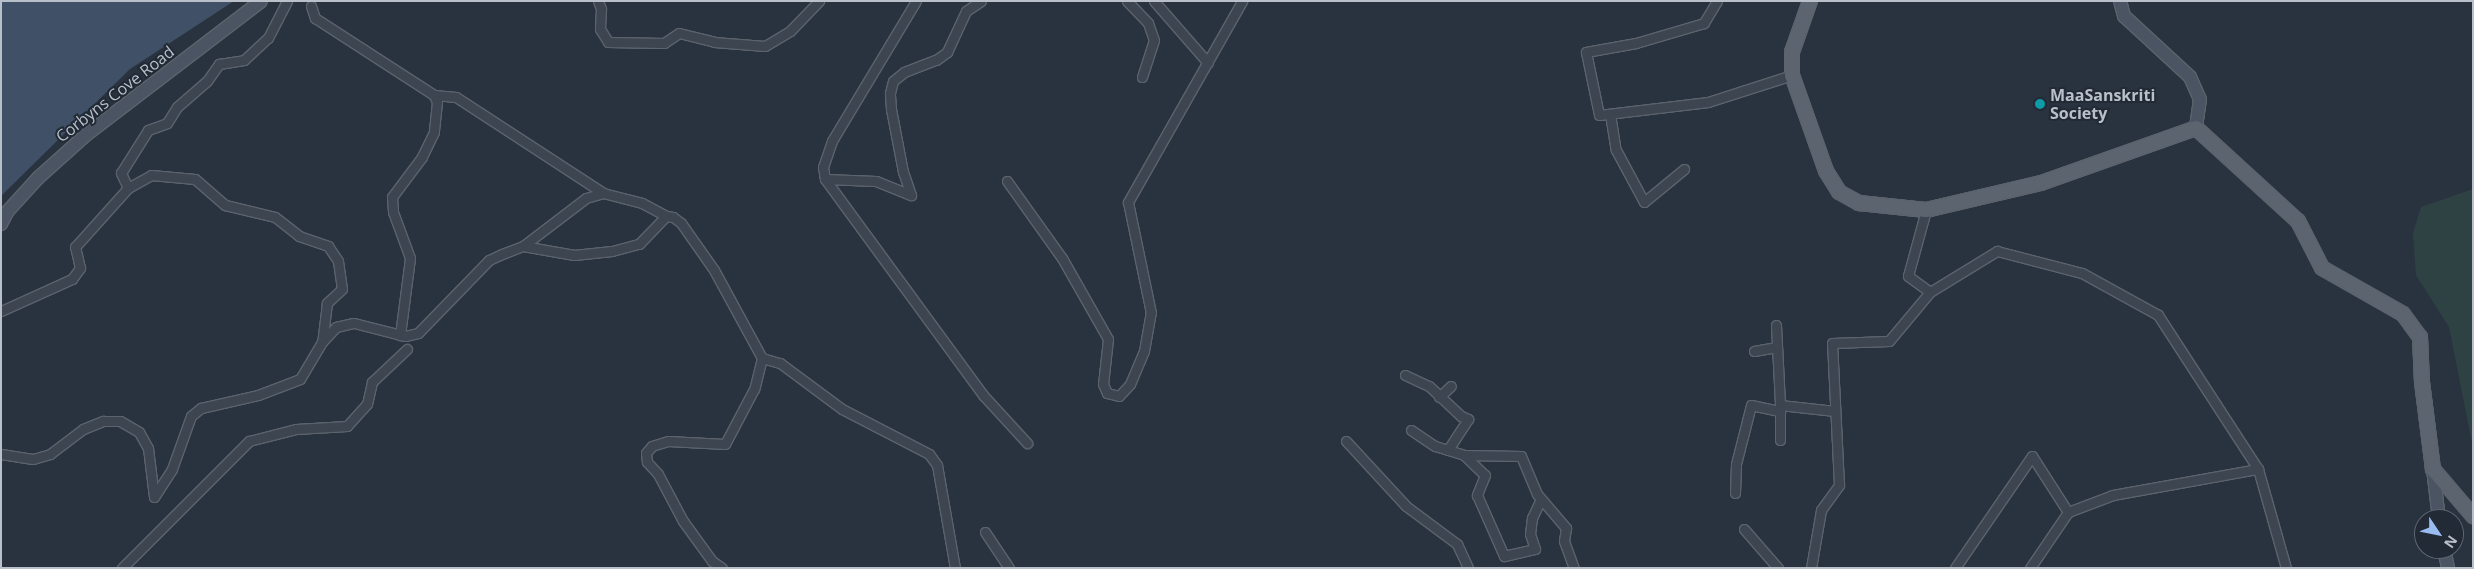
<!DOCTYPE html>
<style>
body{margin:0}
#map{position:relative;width:2474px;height:569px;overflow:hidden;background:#29333f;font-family:"Open Sans",sans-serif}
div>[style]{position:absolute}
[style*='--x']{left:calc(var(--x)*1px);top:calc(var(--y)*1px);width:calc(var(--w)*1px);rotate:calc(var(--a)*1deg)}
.green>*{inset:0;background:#2e4243}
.water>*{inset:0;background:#405167}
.roads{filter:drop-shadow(1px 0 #5b636d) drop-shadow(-1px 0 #5b636d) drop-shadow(0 1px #5b636d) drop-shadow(0 -1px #5b636d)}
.street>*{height:9px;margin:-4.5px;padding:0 4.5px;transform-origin:4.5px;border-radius:4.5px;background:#3d4550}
.secondary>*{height:12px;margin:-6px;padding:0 6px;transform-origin:6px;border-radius:6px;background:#4b5462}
.primary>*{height:14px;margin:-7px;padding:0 7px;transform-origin:7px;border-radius:7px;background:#5b646f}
.dots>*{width:14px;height:14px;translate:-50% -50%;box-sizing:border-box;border:2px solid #212a35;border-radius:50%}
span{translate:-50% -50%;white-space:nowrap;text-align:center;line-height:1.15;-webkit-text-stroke:4px #212a35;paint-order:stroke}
.street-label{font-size:16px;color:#b9c0ca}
.poi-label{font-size:16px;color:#b9c0ca;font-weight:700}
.left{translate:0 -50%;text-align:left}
.frame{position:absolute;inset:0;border:2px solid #b9c0ca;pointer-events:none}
.north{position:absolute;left:2414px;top:509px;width:50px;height:50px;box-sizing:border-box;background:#212a35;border:1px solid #5e6671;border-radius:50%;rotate:124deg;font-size:14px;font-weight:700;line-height:20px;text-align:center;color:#b9c0ca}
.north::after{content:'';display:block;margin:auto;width:18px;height:22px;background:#99bbef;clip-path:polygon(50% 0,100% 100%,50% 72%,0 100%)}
</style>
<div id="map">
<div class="green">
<div style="clip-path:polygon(2473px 189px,2473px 448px,2449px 327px,2416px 275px,2413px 233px,2421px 207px)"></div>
</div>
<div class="water">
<div style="clip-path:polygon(1px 1px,234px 1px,130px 69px,1px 196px)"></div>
</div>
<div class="roads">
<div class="street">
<div style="--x:598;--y:1;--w:9;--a:69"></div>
<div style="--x:601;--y:9;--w:20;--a:93"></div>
<div style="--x:600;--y:29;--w:15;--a:58"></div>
<div style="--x:608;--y:42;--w:56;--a:1"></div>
<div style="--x:664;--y:43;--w:18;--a:-34"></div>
<div style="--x:679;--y:33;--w:36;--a:14"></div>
<div style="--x:714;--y:42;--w:51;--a:4.5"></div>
<div style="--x:765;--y:46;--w:29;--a:-31"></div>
<div style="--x:790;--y:31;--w:42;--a:-46"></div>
<div style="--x:916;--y:1;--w:163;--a:121"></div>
<div style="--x:832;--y:141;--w:28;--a:109"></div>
<div style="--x:823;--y:167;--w:12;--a:81"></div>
<div style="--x:825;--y:179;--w:269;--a:53.8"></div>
<div style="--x:984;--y:396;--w:64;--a:47.5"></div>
<div style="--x:1127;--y:1;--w:30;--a:46"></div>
<div style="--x:1148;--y:23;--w:18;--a:71"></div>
<div style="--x:1154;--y:40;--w:39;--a:108"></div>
<div style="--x:1154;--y:1;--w:82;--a:48.9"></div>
<div style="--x:1717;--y:1;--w:26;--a:121"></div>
<div style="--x:1704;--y:23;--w:71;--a:163.6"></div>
<div style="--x:1636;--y:43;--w:51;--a:169.8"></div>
<div style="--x:1586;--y:52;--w:64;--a:78.3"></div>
<div style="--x:1599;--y:115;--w:110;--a:-6.8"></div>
<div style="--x:1708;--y:102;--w:88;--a:-17.8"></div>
<div style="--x:311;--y:6;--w:13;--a:72"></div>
<div style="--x:315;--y:18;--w:142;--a:32.9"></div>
<div style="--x:434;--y:95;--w:8;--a:67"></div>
<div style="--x:437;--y:102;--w:30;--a:96"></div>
<div style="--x:434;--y:132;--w:28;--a:116"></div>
<div style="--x:422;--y:157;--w:50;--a:126.9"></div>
<div style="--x:392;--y:197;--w:15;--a:86"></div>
<div style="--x:393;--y:212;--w:49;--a:69.7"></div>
<div style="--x:410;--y:258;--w:78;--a:97.4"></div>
<div style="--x:434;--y:95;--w:22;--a:5"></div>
<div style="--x:456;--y:97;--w:176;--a:33.1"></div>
<div style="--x:1610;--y:114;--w:36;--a:81"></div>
<div style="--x:1616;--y:150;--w:59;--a:61.7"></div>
<div style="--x:1644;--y:202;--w:52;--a:-39.5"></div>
<div style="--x:825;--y:179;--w:51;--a:2.2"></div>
<div style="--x:876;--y:181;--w:38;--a:22"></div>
<div style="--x:1007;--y:181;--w:95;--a:54.5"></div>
<div style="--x:1062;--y:258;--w:93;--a:60.4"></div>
<div style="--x:1108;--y:339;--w:45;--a:96.3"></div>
<div style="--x:1103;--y:384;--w:10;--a:66"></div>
<div style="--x:1107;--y:393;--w:12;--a:14"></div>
<div style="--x:1119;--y:396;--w:16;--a:-47"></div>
<div style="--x:1130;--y:384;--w:36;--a:-67"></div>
<div style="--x:1144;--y:351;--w:39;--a:-80"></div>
<div style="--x:1151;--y:313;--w:113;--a:-101.7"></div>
<div style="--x:1128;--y:202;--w:231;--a:-60.4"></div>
<div style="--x:128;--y:188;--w:26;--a:-29"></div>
<div style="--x:151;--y:175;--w:44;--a:5.2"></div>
<div style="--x:195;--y:179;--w:40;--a:41"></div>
<div style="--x:225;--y:205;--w:51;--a:13.5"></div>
<div style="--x:275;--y:217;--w:31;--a:38"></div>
<div style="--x:299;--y:236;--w:31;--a:19"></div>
<div style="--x:328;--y:246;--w:18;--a:56"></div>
<div style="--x:338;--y:261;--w:28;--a:82"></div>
<div style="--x:342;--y:289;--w:21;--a:137"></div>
<div style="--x:327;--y:303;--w:39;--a:97"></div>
<div style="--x:911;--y:195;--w:24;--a:-109"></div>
<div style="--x:903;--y:172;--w:64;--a:-100.8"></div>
<div style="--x:891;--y:109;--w:16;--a:-94"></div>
<div style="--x:890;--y:93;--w:12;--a:-76"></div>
<div style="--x:893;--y:81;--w:14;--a:-39"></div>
<div style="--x:904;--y:72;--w:34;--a:-21"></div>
<div style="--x:936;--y:60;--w:14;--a:-36"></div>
<div style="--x:947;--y:52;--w:45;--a:-65.1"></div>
<div style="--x:966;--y:11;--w:18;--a:-34"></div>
<div style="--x:1926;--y:210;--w:68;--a:105.3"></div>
<div style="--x:1908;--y:276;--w:27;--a:36"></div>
<div style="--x:523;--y:246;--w:79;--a:-37.3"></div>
<div style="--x:586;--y:198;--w:18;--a:-16"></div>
<div style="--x:603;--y:193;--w:40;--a:14.4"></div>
<div style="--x:642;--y:203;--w:27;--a:28"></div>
<div style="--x:1;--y:311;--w:78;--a:-24.3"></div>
<div style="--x:72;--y:279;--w:14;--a:-54"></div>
<div style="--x:80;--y:268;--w:22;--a:-103"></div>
<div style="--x:75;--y:247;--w:79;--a:-48.1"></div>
<div style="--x:128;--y:188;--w:17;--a:-115"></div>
<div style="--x:121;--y:173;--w:51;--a:-57.9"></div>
<div style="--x:148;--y:130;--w:20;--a:-20"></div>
<div style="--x:167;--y:123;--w:19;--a:-58"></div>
<div style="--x:177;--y:107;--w:40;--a:-41"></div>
<div style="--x:207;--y:81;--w:21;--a:-55"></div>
<div style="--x:219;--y:64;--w:25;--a:-9"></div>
<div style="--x:244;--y:60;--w:33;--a:-43"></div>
<div style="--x:268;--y:38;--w:42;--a:-62.8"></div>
<div style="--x:1776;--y:325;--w:80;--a:87.1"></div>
<div style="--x:1780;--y:405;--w:55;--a:6.2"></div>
<div style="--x:1754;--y:351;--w:23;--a:-10"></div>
<div style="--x:762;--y:358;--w:19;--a:16"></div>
<div style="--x:780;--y:363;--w:77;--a:36.6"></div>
<div style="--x:842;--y:409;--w:98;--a:27.3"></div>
<div style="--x:929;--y:454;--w:14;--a:54"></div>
<div style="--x:937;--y:465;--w:105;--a:80.1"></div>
<div style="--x:1405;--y:375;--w:26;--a:25"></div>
<div style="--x:1429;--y:386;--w:44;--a:43.2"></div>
<div style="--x:1461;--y:416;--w:8;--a:23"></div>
<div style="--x:1468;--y:419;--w:37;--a:123"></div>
<div style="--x:1439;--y:397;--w:16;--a:-43"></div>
<div style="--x:1411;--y:430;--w:29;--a:34"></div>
<div style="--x:1435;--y:446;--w:30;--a:17"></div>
<div style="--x:1464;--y:455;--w:57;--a:1"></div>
<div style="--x:1521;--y:456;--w:41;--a:67.2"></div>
<div style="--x:1537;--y:494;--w:45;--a:49.5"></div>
<div style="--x:1566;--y:528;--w:13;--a:99"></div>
<div style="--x:1564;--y:541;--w:29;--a:70"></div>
<div style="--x:1780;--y:440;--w:33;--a:-90"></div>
<div style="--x:1346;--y:441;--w:88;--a:47.3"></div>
<div style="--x:1406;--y:506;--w:64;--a:36.7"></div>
<div style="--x:1457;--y:544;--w:26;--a:65"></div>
<div style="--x:1;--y:454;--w:32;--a:9"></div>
<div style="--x:33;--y:459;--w:18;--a:-16"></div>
<div style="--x:50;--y:454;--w:41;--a:-37.1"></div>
<div style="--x:83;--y:429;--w:22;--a:-22"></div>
<div style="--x:103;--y:421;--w:17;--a:0"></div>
<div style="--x:120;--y:421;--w:22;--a:30"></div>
<div style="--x:139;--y:432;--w:18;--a:61"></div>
<div style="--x:148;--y:448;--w:49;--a:83"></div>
<div style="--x:154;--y:497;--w:33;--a:-57"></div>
<div style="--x:172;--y:469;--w:56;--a:-70.3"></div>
<div style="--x:191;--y:416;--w:13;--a:-39"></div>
<div style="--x:201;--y:408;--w:58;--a:-12.8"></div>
<div style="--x:258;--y:395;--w:45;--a:-20.9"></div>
<div style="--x:300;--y:379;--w:43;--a:-59.3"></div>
<div style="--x:322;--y:342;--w:21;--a:-47"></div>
<div style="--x:336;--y:327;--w:18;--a:-13"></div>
<div style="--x:354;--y:323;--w:53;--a:14.3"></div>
<div style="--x:405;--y:336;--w:13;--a:-13"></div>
<div style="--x:418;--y:333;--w:102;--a:-45.8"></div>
<div style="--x:489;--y:260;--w:14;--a:-25"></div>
<div style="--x:502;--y:254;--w:22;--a:-21"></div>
<div style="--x:523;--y:246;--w:52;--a:10"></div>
<div style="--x:574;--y:255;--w:38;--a:-6"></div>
<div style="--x:612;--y:251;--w:28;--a:-15"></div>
<div style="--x:639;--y:244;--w:39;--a:-46"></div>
<div style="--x:666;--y:216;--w:7;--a:8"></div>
<div style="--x:673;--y:217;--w:10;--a:37"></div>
<div style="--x:681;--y:223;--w:57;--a:54.9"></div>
<div style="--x:714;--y:270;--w:100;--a:61.4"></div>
<div style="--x:762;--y:358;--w:32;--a:104"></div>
<div style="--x:754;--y:389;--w:62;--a:117.8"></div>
<div style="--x:725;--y:444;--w:57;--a:-177"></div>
<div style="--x:668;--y:441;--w:17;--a:163"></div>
<div style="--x:652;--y:446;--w:9;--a:131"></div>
<div style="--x:646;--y:453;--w:9;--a:84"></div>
<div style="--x:647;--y:462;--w:16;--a:47"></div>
<div style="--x:658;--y:474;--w:53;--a:62"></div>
<div style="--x:683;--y:521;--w:49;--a:54.1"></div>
<div style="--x:712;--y:561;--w:12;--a:35"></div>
<div style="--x:1464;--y:455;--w:29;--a:44"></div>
<div style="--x:1485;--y:475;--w:22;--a:112"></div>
<div style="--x:1477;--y:495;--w:67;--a:66.1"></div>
<div style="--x:1504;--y:556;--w:32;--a:-13"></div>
<div style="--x:1535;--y:549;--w:16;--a:-108"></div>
<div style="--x:1530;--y:534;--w:16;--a:-83"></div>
<div style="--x:1532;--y:518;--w:21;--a:-65"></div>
<div style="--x:1735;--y:493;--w:29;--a:-88"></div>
<div style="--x:1736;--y:464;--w:61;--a:-75.7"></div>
<div style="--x:1751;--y:405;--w:30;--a:12"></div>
<div style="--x:1744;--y:529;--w:52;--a:48.9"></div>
<div style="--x:985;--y:532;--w:43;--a:56.3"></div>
<div style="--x:122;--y:568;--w:180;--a:-45"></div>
<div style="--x:249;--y:441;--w:49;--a:-14.3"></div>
<div style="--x:296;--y:429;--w:51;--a:-3.4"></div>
<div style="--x:347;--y:426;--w:30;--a:-48"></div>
<div style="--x:367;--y:404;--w:23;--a:-77"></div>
<div style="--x:372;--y:382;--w:48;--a:-43.3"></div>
<div style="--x:1811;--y:568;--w:59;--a:-80.2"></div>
<div style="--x:1821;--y:510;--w:31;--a:-54"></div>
<div style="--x:1839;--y:485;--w:142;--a:-92.8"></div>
<div style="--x:1832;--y:343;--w:57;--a:-2"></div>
<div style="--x:1889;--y:341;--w:64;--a:-50.1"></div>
<div style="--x:1930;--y:292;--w:79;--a:-31.5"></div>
<div style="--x:1997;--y:251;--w:88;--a:14.5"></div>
<div style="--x:2082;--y:273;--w:87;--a:28.9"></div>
<div style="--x:2158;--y:315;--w:184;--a:57"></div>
<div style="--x:2258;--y:469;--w:103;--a:74.2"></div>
<div style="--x:1955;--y:568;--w:136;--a:-55.5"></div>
<div style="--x:2032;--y:456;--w:67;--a:57.3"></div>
<div style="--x:2030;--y:568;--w:68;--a:-55.8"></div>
<div style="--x:2068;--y:512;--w:48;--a:-20.7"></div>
<div style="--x:2113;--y:495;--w:147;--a:-10.2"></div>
</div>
<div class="secondary">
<div style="--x:2120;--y:1;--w:16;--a:75"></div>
<div style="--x:2124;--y:16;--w:90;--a:42.7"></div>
<div style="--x:2190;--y:77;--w:24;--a:66"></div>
<div style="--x:2200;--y:99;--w:29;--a:98"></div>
<div style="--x:1;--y:224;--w:13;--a:-63"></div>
<div style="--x:7;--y:212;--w:46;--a:-47.6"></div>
<div style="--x:38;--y:178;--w:64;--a:-41.9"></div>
<div style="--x:86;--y:135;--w:220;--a:-37.4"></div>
<div style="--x:2433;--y:469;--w:50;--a:83.2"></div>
<div style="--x:2444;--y:549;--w:19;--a:78"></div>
</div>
<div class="primary">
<div style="--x:1810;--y:1;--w:54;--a:109.4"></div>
<div style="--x:1792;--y:52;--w:23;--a:90"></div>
<div style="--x:1792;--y:75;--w:102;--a:70.5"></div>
<div style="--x:1826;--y:171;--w:25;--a:58"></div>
<div style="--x:1839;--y:192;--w:23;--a:29"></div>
<div style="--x:1859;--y:203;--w:67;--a:6"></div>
<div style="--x:1926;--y:210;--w:118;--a:-13.2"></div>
<div style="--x:2041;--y:183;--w:164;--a:-19.5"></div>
<div style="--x:2196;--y:128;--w:138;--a:42.4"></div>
<div style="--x:2298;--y:221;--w:53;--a:62.9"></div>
<div style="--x:2322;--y:268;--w:93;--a:29.6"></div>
<div style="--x:2403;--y:314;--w:29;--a:54"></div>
<div style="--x:2420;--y:337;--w:45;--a:87.5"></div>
<div style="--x:2422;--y:382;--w:88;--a:82.8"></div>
<div style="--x:2433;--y:469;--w:62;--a:49.6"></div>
</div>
</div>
<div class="dots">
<div style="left:2040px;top:104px;background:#0f9aa8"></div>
</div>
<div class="street-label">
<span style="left:115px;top:94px;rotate:-38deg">Corbyns Cove Road</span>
</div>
<div class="poi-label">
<span class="left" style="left:2050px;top:104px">MaaSanskriti<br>Society</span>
</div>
<div class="frame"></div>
<div class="north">N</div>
</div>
